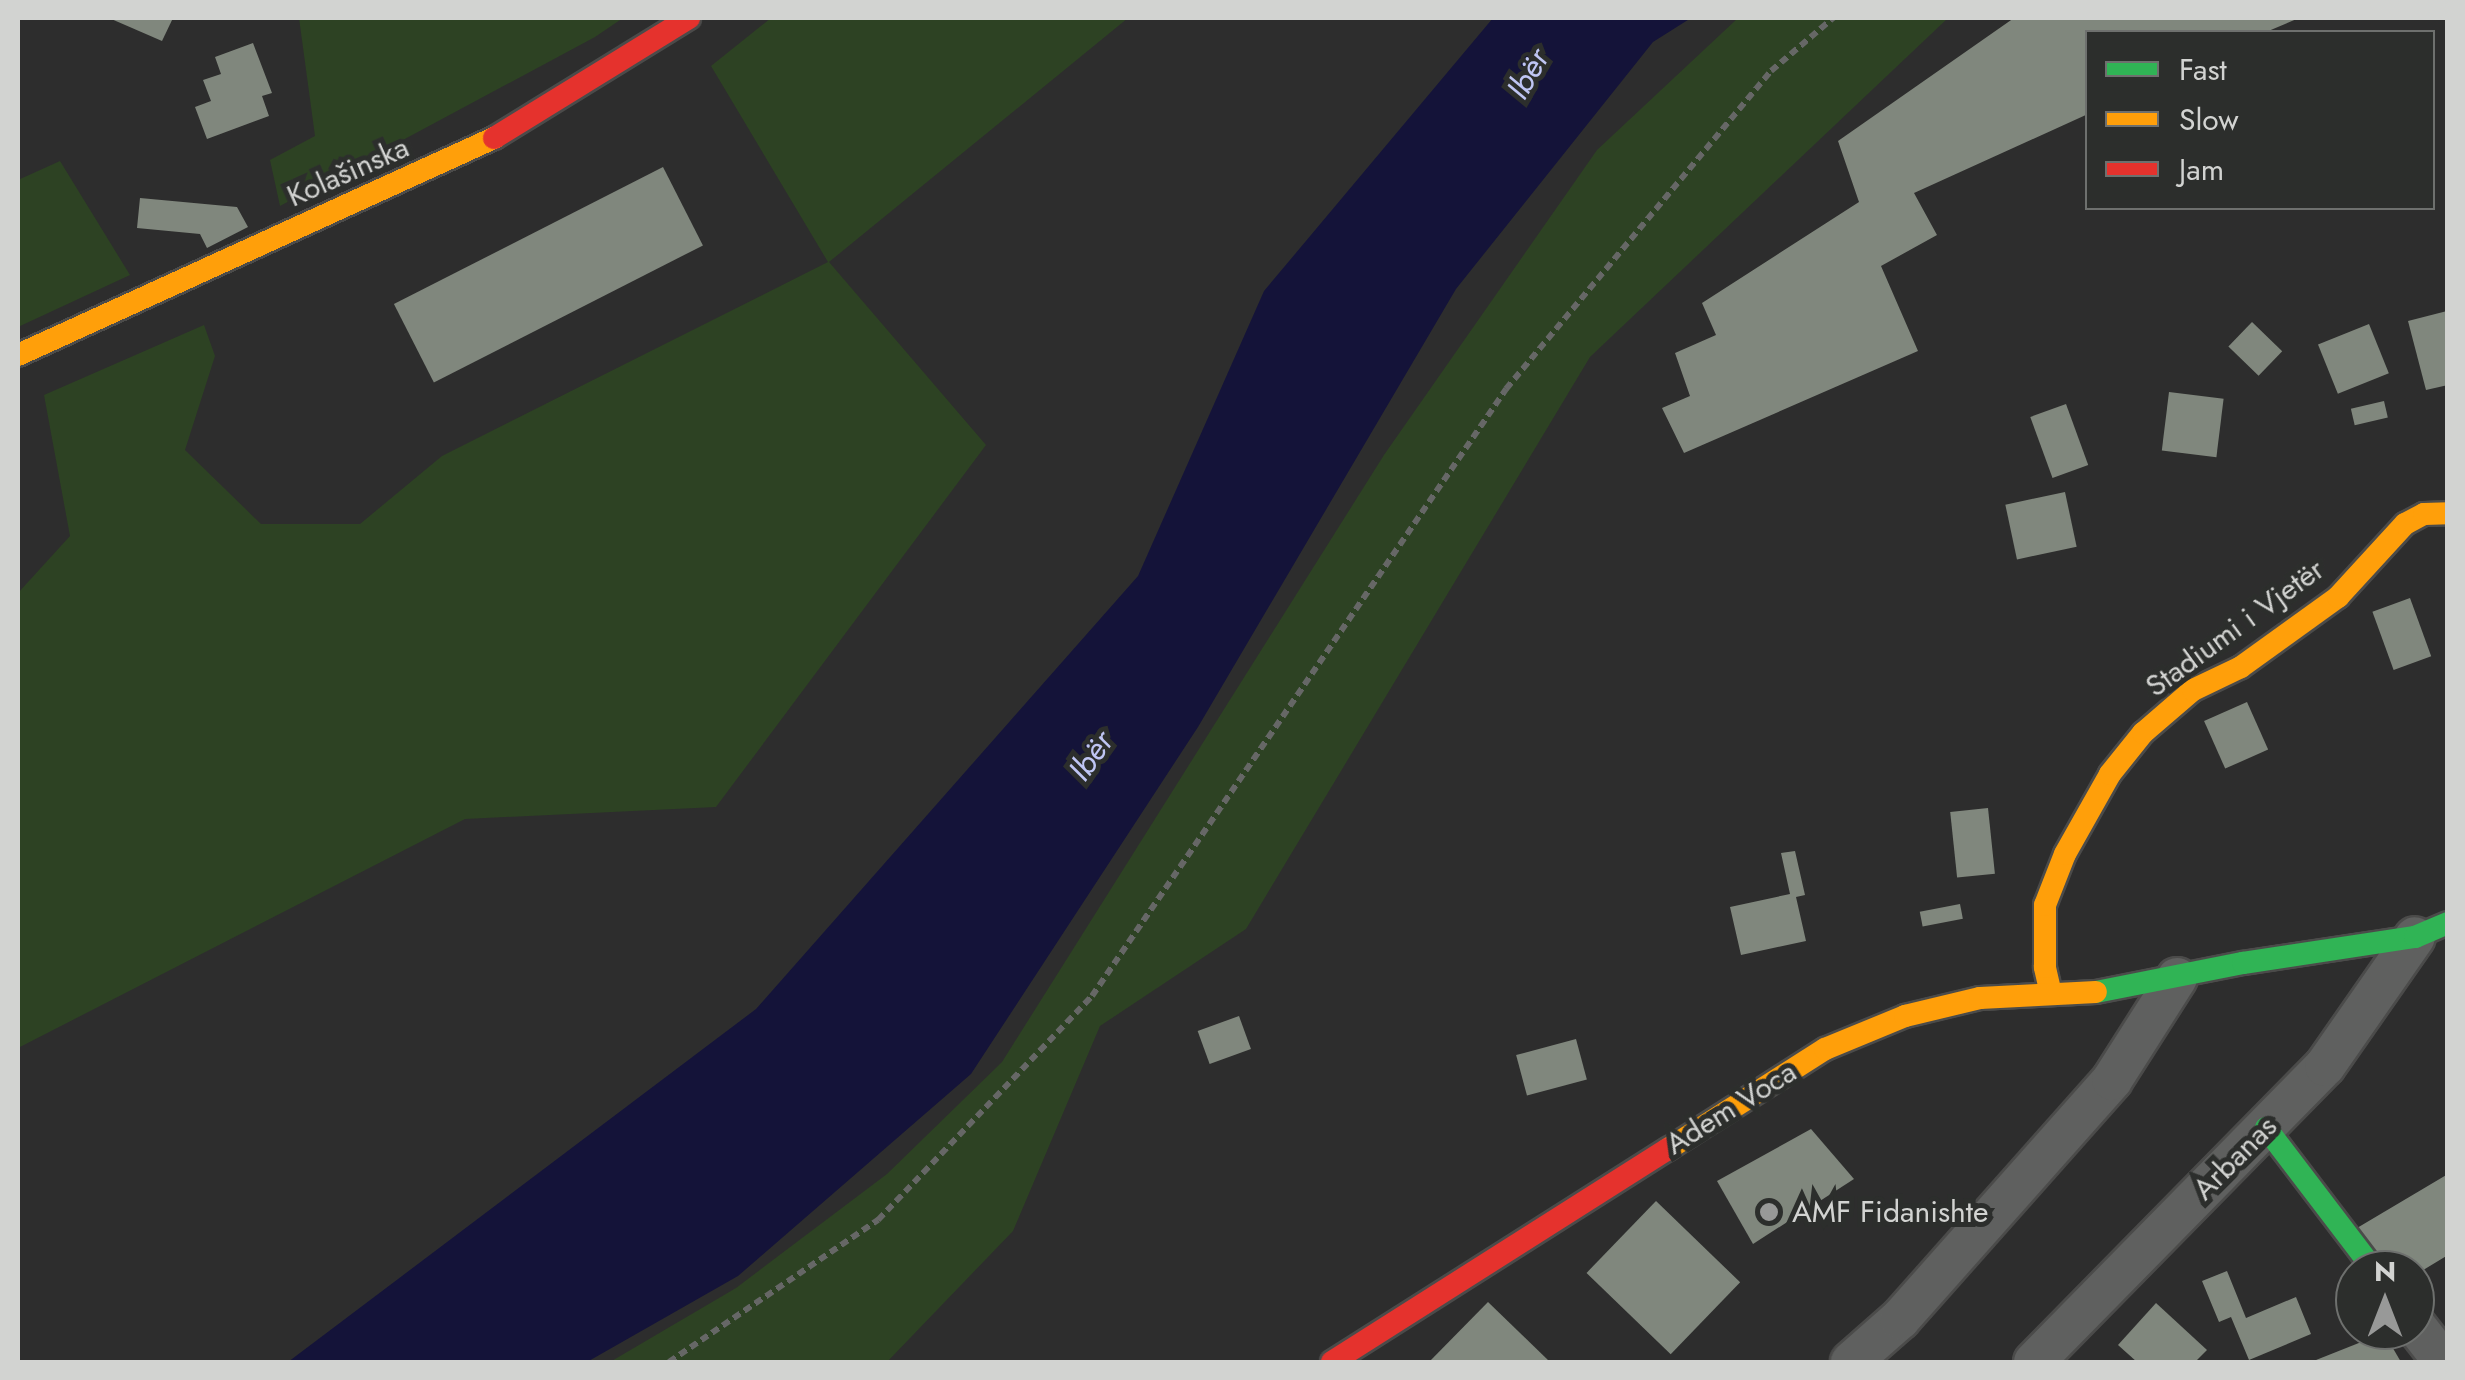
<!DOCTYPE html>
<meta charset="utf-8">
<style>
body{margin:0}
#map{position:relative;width:2465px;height:1380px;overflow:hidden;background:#2d2d2d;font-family:Jost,sans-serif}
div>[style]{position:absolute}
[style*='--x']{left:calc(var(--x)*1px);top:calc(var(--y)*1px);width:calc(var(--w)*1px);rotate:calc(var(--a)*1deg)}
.green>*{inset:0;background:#2d4223}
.water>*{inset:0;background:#141339}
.building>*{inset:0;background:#80877d;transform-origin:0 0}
.path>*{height:6px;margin-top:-3px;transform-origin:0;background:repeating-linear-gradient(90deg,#666766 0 8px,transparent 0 13px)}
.roads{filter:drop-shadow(2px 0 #4b4b4a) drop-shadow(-2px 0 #4b4b4a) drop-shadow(0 2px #4b4b4a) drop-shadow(0 -2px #4b4b4a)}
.street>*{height:40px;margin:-20px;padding:0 20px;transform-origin:20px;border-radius:20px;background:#5f605f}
.fast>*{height:22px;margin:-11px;padding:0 11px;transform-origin:11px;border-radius:11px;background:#30b455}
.slow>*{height:22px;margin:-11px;padding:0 11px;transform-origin:11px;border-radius:11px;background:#ff9f0a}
.jam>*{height:22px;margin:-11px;padding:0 11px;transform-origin:11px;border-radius:11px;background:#e5322d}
.dots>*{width:28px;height:28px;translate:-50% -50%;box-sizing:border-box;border:5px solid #2c2e2c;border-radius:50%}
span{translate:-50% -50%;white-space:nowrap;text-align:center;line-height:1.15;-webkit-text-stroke:10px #2c2e2c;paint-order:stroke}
.street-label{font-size:30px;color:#d2d3d1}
.poi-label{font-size:30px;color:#d2d3d1}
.left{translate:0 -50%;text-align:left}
.water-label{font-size:32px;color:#bfc5f3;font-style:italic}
.frame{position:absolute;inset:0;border:20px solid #d2d3d1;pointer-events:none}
.legend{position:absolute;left:2085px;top:30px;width:350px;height:180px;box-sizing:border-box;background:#2c2e2c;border:2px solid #6e706e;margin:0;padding:12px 18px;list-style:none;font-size:30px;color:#d2d3d1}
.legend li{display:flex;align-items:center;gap:20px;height:50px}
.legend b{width:50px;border:2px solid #6e706e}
.north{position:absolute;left:2335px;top:1250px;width:100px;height:100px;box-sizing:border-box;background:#2c2e2c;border:2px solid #6e706e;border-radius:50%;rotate:0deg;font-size:28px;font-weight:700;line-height:40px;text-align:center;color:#d2d3d1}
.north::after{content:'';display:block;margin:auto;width:35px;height:45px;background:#989998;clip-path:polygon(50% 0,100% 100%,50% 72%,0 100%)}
</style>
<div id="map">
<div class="green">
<div style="clip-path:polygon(299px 18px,623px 18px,595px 37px,280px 206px,270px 160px,315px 136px)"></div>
<div style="clip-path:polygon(771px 18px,1128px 18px,829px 262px,986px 445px,716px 807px,465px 819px,18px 1048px,18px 593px,70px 536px,44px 395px,204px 325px,215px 356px,185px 450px,261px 524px,360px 524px,442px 456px,828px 262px,711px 66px)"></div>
<div style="clip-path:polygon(1738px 18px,1948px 18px,1590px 357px,1246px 929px,1100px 1026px,1013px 1231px,887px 1362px,610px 1362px,736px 1288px,887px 1174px,1002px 1062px,1384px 455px,1597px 150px)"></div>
<div style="clip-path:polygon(60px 161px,130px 275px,18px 327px,18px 180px)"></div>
</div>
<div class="water">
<div style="clip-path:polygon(1493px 18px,1691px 18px,1653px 42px,1456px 289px,1198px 727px,971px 1074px,738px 1276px,587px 1362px,288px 1362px,756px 1009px,1138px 576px,1264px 291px)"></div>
</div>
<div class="building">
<div style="clip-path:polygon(109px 18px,173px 18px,162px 41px)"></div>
<div style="clip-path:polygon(2014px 18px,2299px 18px,2266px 32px,2088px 32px,2088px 114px,1914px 193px,1937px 235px,1881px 266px,1918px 351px,1684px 453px,1662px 408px,1690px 396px,1675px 353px,1716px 335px,1702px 303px,1859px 202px,1838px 141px)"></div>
<div style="clip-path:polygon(253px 43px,272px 93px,262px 96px,269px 116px,207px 139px,195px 107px,211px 101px,203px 80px,221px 74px,215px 57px)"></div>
<div style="left:663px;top:167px;width:88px;height:302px;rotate:63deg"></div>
<div style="clip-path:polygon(140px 198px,237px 207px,248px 227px,207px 248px,200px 234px,137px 228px)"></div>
<div style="clip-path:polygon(2447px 311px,2448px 385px,2426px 390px,2408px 321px)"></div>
<div style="left:2252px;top:322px;width:42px;height:34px;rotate:44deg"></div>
<div style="left:2369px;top:324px;width:53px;height:55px;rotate:68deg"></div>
<div style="left:2169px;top:392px;width:55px;height:59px;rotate:7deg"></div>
<div style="left:2384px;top:401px;width:17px;height:34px;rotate:77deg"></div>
<div style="left:2066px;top:404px;width:65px;height:38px;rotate:70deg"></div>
<div style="left:2065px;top:492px;width:56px;height:61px;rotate:78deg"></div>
<div style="left:2410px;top:598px;width:62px;height:40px;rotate:70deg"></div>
<div style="left:2247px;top:702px;width:52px;height:47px;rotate:66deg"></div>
<div style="left:1988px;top:808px;width:66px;height:38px;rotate:84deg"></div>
<div style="clip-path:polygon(1795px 851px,1805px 895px,1796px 897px,1806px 941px,1741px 955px,1730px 907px,1790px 894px,1781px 853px)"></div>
<div style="left:1960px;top:904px;width:15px;height:41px;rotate:79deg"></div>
<div style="left:1239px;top:1016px;width:35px;height:44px;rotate:70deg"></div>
<div style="left:1576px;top:1039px;width:42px;height:62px;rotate:75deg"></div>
<div style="clip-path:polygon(1811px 1129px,1854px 1179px,1753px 1244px,1717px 1181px)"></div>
<div style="clip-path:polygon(2448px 1174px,2448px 1255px,2415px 1275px,2415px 1270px,2383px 1270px,2357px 1228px)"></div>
<div style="left:1656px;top:1201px;width:117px;height:100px;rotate:44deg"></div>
<div style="clip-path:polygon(2227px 1271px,2246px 1318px,2296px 1297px,2311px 1334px,2249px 1360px,2231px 1317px,2219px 1322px,2202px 1281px)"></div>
<div style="clip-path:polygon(1488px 1302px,1550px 1362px,1429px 1362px)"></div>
<div style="clip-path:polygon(2156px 1303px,2207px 1350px,2195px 1362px,2137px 1362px,2118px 1345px)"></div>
<div style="clip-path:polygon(2384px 1333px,2401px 1362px,2311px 1362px)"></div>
</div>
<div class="path">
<div style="--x:669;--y:1362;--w:253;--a:-34.2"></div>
<div style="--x:878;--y:1220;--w:310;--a:-46.3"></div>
<div style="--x:1092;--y:996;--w:735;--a:-55.7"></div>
<div style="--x:1506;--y:389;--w:414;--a:-50.2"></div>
<div style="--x:1771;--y:71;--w:82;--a:-40.5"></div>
</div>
<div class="roads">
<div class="street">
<div style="--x:2415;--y:1325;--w:47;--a:51.9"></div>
<div style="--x:1851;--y:1362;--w:65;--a:-41.3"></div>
<div style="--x:1900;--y:1319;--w:319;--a:-48.4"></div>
<div style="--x:2112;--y:1080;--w:121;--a:-57.5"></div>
<div style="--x:2034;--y:1362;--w:415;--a:-45.5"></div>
<div style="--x:2325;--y:1066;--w:157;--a:-55.1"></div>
</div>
<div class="fast">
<div style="--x:2096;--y:992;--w:150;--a:-11.2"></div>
<div style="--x:2243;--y:963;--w:174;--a:-8.6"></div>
<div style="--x:2415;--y:937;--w:36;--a:-23"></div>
<div style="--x:2266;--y:1128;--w:178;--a:52.7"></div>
</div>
<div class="slow">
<div style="--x:18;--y:355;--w:523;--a:-24.51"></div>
<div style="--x:2051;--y:994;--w:28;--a:-103"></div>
<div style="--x:2045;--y:967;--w:62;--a:-90"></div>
<div style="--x:2045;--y:905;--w:55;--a:-68.6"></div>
<div style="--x:2065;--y:854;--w:92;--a:-60.6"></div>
<div style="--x:2110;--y:774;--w:53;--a:-51.2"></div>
<div style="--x:2143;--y:733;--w:66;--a:-40.7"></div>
<div style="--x:2193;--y:690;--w:53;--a:-25.6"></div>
<div style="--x:2241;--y:667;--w:120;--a:-35.8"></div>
<div style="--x:2338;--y:597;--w:99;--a:-47.5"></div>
<div style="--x:2405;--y:524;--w:21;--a:-28"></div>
<div style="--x:2424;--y:514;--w:24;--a:-2"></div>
<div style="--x:1668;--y:1149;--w:186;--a:-32.5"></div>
<div style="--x:1825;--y:1049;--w:87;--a:-22.4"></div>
<div style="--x:1905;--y:1016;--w:77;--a:-13.5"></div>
<div style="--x:1980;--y:998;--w:116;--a:-3"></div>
</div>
<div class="jam">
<div style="--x:494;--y:138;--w:229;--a:-31.6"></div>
<div style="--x:1332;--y:1362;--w:398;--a:-32.4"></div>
</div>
</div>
<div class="dots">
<div style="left:1769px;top:1212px;background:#989998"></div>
</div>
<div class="street-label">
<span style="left:348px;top:172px;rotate:-24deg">Kolašinska</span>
<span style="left:2235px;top:628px;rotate:-36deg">Stadiumi i Vjetër</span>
<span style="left:1731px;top:1108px;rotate:-32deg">Adem Voca</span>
<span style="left:2235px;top:1158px;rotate:-45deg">Arbanas</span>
</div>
<div class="poi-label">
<span class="left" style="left:1792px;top:1212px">AMF Fidanishte</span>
</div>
<div class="water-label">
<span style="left:1528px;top:74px;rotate:-60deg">Ibër</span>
<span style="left:1091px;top:756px;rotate:-55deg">Ibër</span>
</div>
<div class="frame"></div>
<ul class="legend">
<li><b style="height:12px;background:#30b455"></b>Fast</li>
<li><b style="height:12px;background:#ff9f0a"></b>Slow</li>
<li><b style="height:12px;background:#e5322d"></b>Jam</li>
</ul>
<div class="north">N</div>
</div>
